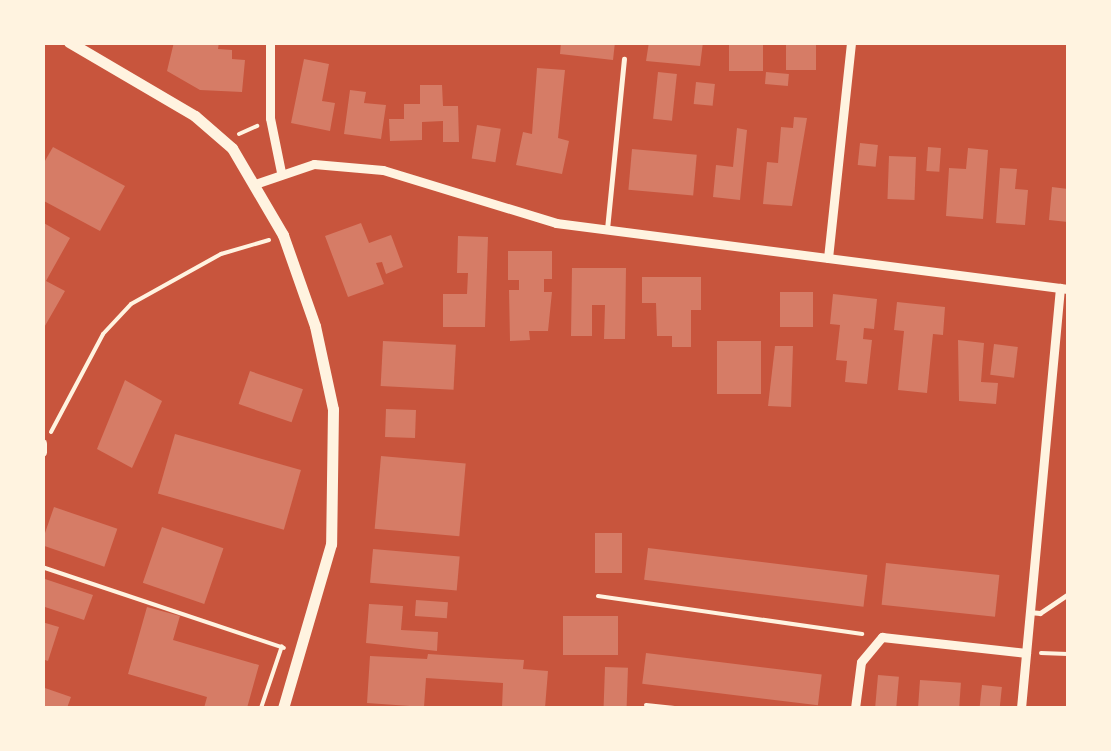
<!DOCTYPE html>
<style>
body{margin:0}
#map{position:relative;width:1111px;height:751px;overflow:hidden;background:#c8553d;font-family:Quicksand,sans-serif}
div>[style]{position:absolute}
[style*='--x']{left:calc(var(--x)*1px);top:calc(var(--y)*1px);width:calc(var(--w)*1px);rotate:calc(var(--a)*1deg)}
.building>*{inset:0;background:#d67c66;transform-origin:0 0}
.path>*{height:4px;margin:-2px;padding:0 2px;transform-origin:2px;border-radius:2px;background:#fff3e0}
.service>*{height:5px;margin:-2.5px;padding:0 2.5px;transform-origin:2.5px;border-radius:2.5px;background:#fff3e0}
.minor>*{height:9px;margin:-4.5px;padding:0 4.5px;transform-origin:4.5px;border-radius:4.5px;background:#fff3e0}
.tertiary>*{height:11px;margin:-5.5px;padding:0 5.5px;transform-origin:5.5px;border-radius:5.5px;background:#fff3e0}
span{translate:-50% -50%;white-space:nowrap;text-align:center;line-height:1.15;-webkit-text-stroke:10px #fff3e0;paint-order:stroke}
.frame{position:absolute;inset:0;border:45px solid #fff3e0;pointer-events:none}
</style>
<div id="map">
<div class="building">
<div style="clip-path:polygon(174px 42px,219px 42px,218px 49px,232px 50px,232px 59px,245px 60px,242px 92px,200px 90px,167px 71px)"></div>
<div style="clip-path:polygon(561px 42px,615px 42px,613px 60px,560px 54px)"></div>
<div style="clip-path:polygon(649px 42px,703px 42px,700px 66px,646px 61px)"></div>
<div style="left:729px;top:42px;width:34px;height:29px"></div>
<div style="left:786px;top:42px;width:30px;height:28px"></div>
<div style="clip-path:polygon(304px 59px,329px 64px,322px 101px,335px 103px,330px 131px,291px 123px)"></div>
<div style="clip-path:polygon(537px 68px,565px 70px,558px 138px,569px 141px,562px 174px,516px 165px,523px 132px,532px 134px)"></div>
<div style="left:658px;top:72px;width:19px;height:47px;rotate:6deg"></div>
<div style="left:766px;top:72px;width:23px;height:12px;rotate:5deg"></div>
<div style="left:696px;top:82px;width:19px;height:22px;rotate:6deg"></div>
<div style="clip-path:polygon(420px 85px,442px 85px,443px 106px,458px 106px,459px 142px,443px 142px,443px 121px,422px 122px,422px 140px,390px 141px,389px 119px,404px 119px,404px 104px,420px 104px)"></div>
<div style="clip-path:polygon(350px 90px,366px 92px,364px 103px,386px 105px,381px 139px,344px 134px)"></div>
<div style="clip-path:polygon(794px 117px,807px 118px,792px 206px,763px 204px,767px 162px,778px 163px,781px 127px,793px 128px)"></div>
<div style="left:477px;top:125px;width:24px;height:34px;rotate:9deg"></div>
<div style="clip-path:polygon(737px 128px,747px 130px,740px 200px,713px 197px,716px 165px,733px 167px)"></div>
<div style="left:860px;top:143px;width:18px;height:22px;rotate:6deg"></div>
<div style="clip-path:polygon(53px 147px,125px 186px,100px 231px,42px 200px,42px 166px)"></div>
<div style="left:928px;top:147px;width:13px;height:24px;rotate:4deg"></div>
<div style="clip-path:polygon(968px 148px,988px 150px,983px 219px,946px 216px,949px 168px,966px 169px)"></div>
<div style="left:632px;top:149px;width:65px;height:41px;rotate:5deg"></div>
<div style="left:889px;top:156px;width:27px;height:43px;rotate:2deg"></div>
<div style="clip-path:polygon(1000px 168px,1017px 169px,1015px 189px,1028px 190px,1025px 225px,996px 223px)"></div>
<div style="clip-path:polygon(1052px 187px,1068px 189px,1068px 222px,1049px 220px)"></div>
<div style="clip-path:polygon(42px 222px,70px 238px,46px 281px,65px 291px,42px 331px)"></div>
<div style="clip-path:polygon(361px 223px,369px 243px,391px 235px,403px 267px,386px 274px,382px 262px,376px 263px,384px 284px,348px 297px,325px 236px)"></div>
<div style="clip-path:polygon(458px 236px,488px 237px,485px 327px,443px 327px,443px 294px,467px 294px,468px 273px,457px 273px)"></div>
<div style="clip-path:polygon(508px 251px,552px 251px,552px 279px,544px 279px,544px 292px,552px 292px,548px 331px,529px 331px,530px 340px,510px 341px,509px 290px,519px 290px,519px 280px,508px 280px)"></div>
<div style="clip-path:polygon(572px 268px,626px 268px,625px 339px,604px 339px,605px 305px,592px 305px,592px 336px,571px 336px)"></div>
<div style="clip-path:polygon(642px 277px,701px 277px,701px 310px,691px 310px,691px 347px,672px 347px,672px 336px,657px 336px,656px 303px,642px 303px)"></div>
<div style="left:780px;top:292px;width:33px;height:35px"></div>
<div style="clip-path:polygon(833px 294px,877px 299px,874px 329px,864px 328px,863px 339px,872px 340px,867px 384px,845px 382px,847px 361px,836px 360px,840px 325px,830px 324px)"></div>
<div style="clip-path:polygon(897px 302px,945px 307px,943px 335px,933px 334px,927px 393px,898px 390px,904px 331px,894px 330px)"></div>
<div style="clip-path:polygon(958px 340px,984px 343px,981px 382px,998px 383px,996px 404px,959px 401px)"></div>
<div style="left:383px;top:341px;width:73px;height:45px;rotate:3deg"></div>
<div style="left:717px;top:341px;width:44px;height:53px"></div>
<div style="left:994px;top:344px;width:24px;height:31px;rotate:7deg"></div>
<div style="clip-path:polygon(775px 346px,793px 346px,791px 407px,768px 406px)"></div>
<div style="left:250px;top:371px;width:56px;height:35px;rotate:19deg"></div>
<div style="clip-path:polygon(125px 380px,162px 401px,132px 468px,97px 449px)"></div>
<div style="left:386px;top:409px;width:30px;height:28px;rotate:2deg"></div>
<div style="left:175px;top:434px;width:131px;height:62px;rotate:16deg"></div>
<div style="left:381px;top:456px;width:85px;height:73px;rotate:5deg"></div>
<div style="left:54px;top:507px;width:67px;height:40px;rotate:19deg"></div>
<div style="left:162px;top:527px;width:65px;height:59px;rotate:19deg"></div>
<div style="left:595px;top:533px;width:27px;height:40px"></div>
<div style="left:648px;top:548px;width:221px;height:32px;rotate:7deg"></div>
<div style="left:373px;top:549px;width:87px;height:34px;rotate:5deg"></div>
<div style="left:886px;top:563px;width:114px;height:42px;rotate:6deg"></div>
<div style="clip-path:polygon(42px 578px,93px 595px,84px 620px,42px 606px)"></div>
<div style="left:416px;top:600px;width:32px;height:16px;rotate:4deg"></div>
<div style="clip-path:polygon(369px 604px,403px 606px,401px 630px,438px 632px,437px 651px,366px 643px)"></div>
<div style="clip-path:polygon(147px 607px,180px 616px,173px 640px,259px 665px,247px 708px,204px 708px,207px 697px,128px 674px)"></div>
<div style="left:563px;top:616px;width:55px;height:39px"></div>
<div style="clip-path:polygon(42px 622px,59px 627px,48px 661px,42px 659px)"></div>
<div style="left:646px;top:653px;width:177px;height:31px;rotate:7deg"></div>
<div style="clip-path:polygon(428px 654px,524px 660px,523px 669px,548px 671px,545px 708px,502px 708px,503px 683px,426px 678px,424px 707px,367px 703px,370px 656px,427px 659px)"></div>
<div style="left:605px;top:667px;width:23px;height:41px;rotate:2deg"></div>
<div style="left:878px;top:675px;width:21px;height:33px;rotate:5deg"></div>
<div style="left:920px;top:680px;width:41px;height:28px;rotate:4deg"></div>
<div style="left:982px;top:685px;width:20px;height:23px;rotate:6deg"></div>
<div style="clip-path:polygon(42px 687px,71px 697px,67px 708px,42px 708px)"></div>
</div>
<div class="path">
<div style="--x:239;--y:134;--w:20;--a:-24"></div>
<div style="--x:51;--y:432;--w:111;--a:-62"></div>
<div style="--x:103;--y:334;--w:41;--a:-47"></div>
<div style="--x:131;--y:304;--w:103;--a:-29.1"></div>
<div style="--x:221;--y:254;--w:50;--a:-16.3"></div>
<div style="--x:42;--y:567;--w:255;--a:18.5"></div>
<div style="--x:598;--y:596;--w:267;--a:8.2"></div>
<div style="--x:1041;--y:653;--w:27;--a:2"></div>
<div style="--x:646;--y:705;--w:31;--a:6"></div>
<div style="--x:261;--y:708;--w:65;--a:-71.3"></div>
</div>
<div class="service">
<div style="--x:607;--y:229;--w:171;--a:-84.3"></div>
<div style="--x:1029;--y:612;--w:11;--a:5"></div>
<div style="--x:1040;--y:613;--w:34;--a:-34"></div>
</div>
<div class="minor">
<div style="--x:270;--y:42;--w:76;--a:90"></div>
<div style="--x:270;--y:118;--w:55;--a:78.5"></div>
<div style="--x:258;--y:183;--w:59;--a:-18.7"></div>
<div style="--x:314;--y:164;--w:69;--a:5"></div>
<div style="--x:383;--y:170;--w:181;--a:17"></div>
<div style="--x:556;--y:223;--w:516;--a:7.35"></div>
<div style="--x:828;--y:258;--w:217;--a:-83.9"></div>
<div style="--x:42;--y:443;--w:9;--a:90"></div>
<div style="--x:855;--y:708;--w:46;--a:-82.6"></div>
<div style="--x:861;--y:662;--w:33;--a:-50"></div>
<div style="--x:882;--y:637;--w:145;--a:6.3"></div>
<div style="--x:1021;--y:708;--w:422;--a:-84.7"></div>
</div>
<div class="tertiary">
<div style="--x:69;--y:42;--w:146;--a:30.4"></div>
<div style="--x:195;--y:116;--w:49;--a:40.9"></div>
<div style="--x:232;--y:148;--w:101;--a:59.6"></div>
<div style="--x:283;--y:235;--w:96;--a:70.6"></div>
<div style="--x:315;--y:326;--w:85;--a:77.8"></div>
<div style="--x:333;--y:409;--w:135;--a:90.8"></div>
<div style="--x:331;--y:544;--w:171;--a:106.3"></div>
</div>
<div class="frame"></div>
</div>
